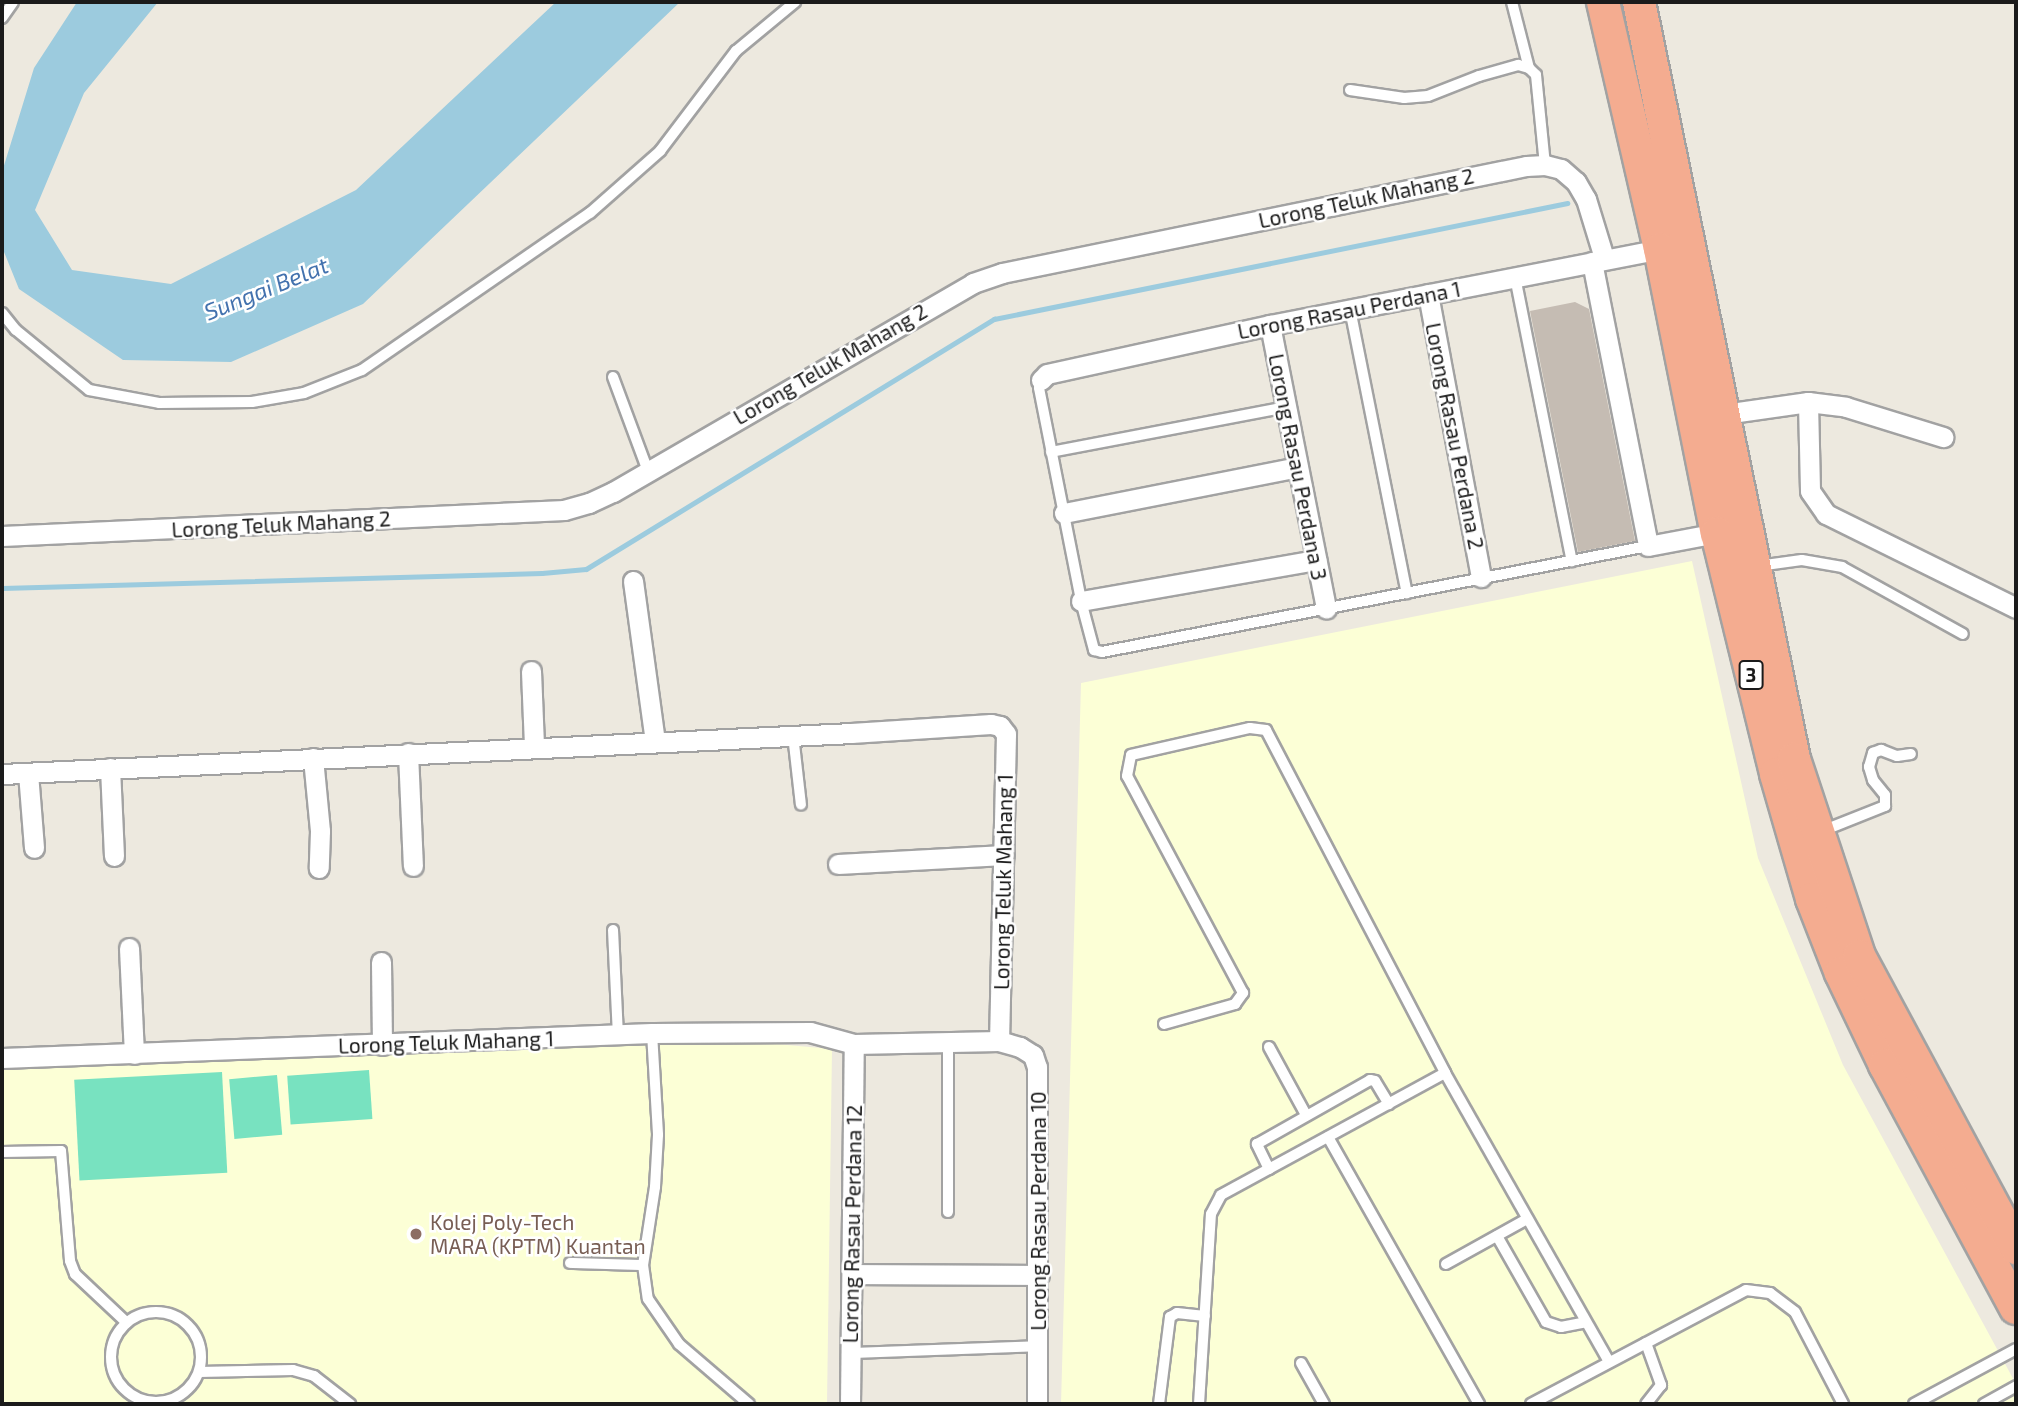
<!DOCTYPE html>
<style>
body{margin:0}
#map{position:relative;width:2018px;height:1406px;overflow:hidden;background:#ede9df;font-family:"Exo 2",sans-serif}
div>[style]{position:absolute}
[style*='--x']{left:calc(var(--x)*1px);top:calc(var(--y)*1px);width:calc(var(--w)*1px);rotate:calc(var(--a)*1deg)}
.education>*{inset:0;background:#fcffd6}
.pitch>*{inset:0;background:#78e2c0;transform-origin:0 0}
.water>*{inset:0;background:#9ccbde}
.stream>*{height:5px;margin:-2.5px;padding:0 2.5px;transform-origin:2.5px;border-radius:2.5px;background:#9ccbde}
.building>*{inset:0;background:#c5bcb3}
.roads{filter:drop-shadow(2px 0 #a2a2a2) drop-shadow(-2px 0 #a2a2a2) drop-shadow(0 2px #a2a2a2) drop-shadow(0 -2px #a2a2a2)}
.service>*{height:10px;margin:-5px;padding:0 5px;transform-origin:5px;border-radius:5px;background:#fff}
.service>.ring{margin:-5px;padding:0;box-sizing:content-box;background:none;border:10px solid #fff;border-radius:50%}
.minor>*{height:19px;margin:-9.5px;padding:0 9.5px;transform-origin:9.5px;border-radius:9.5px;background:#fff}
.trunk>*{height:32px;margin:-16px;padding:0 16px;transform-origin:16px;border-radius:16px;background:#f4ac90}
.dots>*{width:19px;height:19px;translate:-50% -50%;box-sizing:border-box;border:4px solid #fff;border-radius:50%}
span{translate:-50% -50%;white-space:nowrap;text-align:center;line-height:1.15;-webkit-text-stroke:5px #fff;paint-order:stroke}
.shield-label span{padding:2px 5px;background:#fff;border:2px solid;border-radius:5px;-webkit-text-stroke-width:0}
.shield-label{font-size:19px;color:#1b1b1b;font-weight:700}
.street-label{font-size:21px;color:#1b1b1b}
.education-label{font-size:21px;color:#785e54}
.left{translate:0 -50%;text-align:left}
.water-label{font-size:23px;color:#4372ae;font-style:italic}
.frame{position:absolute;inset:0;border:4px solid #1b1b1b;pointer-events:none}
</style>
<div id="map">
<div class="education">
<div style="clip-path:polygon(1692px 561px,1758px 858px,1843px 1065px,2016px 1384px,2016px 1404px,1061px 1404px,1081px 683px)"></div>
<div style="clip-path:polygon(698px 1037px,832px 1049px,827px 1404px,2px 1404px,2px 1063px)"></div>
</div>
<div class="pitch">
<div style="left:369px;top:1070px;width:49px;height:82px;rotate:86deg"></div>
<div style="left:222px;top:1072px;width:101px;height:148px;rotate:87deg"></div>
<div style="left:277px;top:1075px;width:60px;height:48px;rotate:85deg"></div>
</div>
<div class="water">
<div style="clip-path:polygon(77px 2px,158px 2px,84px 93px,35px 210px,72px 270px,171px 284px,356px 190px,556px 2px,680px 2px,363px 304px,231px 362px,123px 360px,19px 289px,2px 247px,2px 172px,34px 68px)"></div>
</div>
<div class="stream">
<div style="--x:2;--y:588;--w:540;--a:-1.59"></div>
<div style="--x:542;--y:573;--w:44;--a:-5.2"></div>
<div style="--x:586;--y:569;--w:479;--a:-31.5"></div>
<div style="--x:994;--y:319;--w:585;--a:-11.44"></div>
</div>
<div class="building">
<div style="clip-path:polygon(1575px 302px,1589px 309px,1635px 541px,1578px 552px,1530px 311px)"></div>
</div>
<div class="roads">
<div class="service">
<div style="--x:1512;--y:2;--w:68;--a:75.6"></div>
<div style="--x:2;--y:18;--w:19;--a:-55"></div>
<div style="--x:1350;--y:90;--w:55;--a:8.4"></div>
<div style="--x:1404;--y:98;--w:24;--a:-5"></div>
<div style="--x:1428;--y:96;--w:55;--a:-21.4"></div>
<div style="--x:1479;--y:76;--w:41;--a:-15.8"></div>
<div style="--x:1518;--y:65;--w:11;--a:15"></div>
<div style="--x:1529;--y:68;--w:10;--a:45"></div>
<div style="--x:1536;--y:75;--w:90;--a:84.3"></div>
<div style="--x:1515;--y:277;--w:290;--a:78.7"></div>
<div style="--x:1350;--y:309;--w:290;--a:78.7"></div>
<div style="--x:2;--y:313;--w:22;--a:51"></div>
<div style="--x:16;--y:330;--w:94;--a:39.4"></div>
<div style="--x:89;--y:390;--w:71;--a:10.5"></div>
<div style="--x:159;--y:403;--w:93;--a:-0.6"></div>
<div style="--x:252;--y:402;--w:53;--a:-9.8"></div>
<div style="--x:304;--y:393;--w:62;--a:-21.6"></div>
<div style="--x:362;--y:370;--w:277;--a:-34.6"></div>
<div style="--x:590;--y:213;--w:94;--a:-41.5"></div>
<div style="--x:660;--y:151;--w:126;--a:-52.8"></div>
<div style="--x:736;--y:51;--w:77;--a:-39.7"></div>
<div style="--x:613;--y:377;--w:100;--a:69.6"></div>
<div style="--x:1041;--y:380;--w:8;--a:104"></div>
<div style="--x:1039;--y:388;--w:217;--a:78.8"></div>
<div style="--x:1081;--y:601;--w:51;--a:75.1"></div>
<div style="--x:1094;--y:650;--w:8;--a:14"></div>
<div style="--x:1102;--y:652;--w:556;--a:-10.99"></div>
<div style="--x:1051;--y:452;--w:239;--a:-10.8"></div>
<div style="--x:1758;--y:566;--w:44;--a:-7.8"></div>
<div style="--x:1802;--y:560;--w:41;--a:9.9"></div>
<div style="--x:1842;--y:567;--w:138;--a:29"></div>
<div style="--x:793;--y:735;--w:70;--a:83.5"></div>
<div style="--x:1822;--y:831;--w:68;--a:-21.6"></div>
<div style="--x:1885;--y:806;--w:11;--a:-90"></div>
<div style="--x:1885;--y:795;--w:19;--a:-129"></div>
<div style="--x:1873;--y:780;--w:14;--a:-107"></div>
<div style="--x:1869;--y:767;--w:15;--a:-74"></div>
<div style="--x:1873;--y:753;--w:9;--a:-21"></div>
<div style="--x:1881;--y:750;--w:17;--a:21"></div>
<div style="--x:1897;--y:756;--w:14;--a:-8"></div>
<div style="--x:613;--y:930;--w:105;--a:87.3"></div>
<div style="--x:1164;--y:1024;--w:74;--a:-15.7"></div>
<div style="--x:1235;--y:1004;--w:14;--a:-54"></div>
<div style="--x:1243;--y:993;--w:246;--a:-118.1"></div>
<div style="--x:1127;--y:776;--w:21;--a:-79"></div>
<div style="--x:1131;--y:755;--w:122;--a:-12.8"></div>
<div style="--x:1250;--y:728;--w:16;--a:7"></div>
<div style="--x:1266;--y:730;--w:387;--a:62.4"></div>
<div style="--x:652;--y:1033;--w:102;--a:86.6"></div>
<div style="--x:658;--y:1135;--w:52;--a:93.3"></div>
<div style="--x:655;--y:1187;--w:79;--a:98.7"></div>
<div style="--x:643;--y:1265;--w:34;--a:82"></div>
<div style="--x:648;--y:1299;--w:55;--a:55.4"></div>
<div style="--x:679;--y:1344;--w:92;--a:40.6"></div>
<div style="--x:1269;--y:1047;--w:77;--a:61.4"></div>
<div style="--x:1328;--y:1137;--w:307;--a:60.5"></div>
<div style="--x:2;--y:1152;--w:59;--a:-1"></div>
<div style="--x:61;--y:1151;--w:110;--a:85.3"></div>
<div style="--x:70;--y:1261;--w:14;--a:69"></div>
<div style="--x:75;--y:1274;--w:71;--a:43.3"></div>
<div style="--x:1269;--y:1169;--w:28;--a:-116"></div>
<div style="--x:1257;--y:1144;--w:130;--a:-29.5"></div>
<div style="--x:1370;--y:1080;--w:5;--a:11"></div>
<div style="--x:1375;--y:1081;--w:27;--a:59"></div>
<div style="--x:948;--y:1212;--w:170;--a:-90"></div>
<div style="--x:1497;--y:1236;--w:99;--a:60.3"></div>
<div style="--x:1546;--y:1322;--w:16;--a:18"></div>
<div style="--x:1561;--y:1327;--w:25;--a:-11"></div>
<div style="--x:570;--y:1263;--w:73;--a:1.6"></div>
<div style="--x:1446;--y:1264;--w:93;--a:-29.1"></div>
<div class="ring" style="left:111px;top:1312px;width:80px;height:80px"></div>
<div style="--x:1646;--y:1343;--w:45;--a:70.3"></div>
<div style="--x:1661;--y:1385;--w:24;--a:128"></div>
<div style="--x:851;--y:1353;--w:187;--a:-2.1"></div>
<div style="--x:1301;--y:1363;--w:47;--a:60.7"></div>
<div style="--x:199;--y:1372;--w:94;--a:-1.2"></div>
<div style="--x:293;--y:1370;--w:22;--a:16"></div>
<div style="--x:314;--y:1376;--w:46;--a:37.9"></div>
<div style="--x:1159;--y:1404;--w:88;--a:-82.8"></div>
<div style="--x:1170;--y:1317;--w:8;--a:-30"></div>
<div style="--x:1177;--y:1313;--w:28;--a:6"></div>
<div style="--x:1199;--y:1404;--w:190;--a:-86.4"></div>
<div style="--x:1211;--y:1214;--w:21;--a:-62"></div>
<div style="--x:1221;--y:1195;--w:255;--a:-28.6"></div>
<div style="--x:1445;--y:1073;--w:332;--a:60.4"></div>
<div style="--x:1531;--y:1404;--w:243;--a:-27.9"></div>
<div style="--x:1746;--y:1290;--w:24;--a:7"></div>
<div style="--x:1770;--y:1293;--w:31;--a:37"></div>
<div style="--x:1795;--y:1312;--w:104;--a:62.4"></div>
<div style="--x:1914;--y:1404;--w:116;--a:-28.3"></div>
<div style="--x:1984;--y:1404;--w:37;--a:-29"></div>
</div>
<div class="minor">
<div style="--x:1592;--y:262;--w:289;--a:78.8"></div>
<div style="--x:1648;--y:546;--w:70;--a:-10.7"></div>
<div style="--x:1428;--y:294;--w:288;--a:79.4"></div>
<div style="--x:1270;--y:325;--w:289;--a:78.8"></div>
<div style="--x:1041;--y:380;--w:8;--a:-45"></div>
<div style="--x:1047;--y:374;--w:228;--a:-12.4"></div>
<div style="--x:1270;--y:325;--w:397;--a:-11"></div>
<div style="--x:1808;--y:402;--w:89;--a:88.7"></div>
<div style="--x:1810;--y:491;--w:28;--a:55"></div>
<div style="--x:1826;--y:514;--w:212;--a:26.3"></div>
<div style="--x:1724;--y:414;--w:85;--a:-8.1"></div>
<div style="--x:1808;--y:402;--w:38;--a:7"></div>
<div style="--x:1846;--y:407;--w:102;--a:17.2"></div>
<div style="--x:1064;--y:513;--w:238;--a:-11.1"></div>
<div style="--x:2;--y:536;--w:563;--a:-2.65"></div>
<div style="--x:564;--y:510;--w:26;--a:-16"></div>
<div style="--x:589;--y:503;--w:26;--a:-25"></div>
<div style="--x:613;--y:492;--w:416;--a:-30.1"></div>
<div style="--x:973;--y:283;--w:31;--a:-19"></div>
<div style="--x:1002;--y:273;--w:535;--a:-11.54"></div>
<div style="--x:1526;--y:166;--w:19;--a:-3"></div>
<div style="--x:1545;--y:165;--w:16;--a:14"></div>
<div style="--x:1561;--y:169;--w:20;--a:41"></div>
<div style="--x:1576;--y:182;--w:20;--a:60"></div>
<div style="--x:1586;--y:199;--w:62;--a:73"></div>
<div style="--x:633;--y:581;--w:162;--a:82.2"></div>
<div style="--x:1081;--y:601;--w:239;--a:-9.9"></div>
<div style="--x:531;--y:671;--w:76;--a:87.7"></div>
<div style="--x:408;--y:753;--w:113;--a:87.5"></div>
<div style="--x:313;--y:758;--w:73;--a:84.5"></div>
<div style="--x:320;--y:831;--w:37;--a:92"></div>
<div style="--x:110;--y:768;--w:88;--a:87.4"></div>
<div style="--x:28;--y:773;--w:75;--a:85.4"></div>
<div style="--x:2;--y:774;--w:850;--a:-2.76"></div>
<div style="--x:851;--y:733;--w:140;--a:-3.7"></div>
<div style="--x:991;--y:724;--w:9;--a:13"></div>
<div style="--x:1000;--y:726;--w:10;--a:53"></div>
<div style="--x:1006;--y:734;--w:307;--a:91.3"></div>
<div style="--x:838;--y:864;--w:166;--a:-3.1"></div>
<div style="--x:129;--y:948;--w:106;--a:87.3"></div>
<div style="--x:381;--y:962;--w:83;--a:89.3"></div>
<div style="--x:2;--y:1058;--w:650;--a:-2.2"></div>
<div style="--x:652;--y:1033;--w:158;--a:-0.4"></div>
<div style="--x:810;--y:1032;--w:46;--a:15.3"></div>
<div style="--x:854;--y:1044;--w:145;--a:-1.2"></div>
<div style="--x:999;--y:1041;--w:22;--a:16"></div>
<div style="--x:1020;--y:1047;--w:15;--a:32"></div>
<div style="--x:1033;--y:1055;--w:13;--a:72"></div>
<div style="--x:1037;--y:1067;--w:337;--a:90"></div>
<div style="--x:852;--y:1274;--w:187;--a:0.3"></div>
<div style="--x:850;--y:1404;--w:360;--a:-89.4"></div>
</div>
<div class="trunk">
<div style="--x:1603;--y:2;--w:253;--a:77"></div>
<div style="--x:1660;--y:249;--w:290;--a:78.7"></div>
<div style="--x:1717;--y:533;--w:248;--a:76.2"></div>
<div style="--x:1776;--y:774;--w:130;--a:73.9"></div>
<div style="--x:1812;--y:899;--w:79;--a:68.6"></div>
<div style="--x:1841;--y:973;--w:102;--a:64.4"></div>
<div style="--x:1885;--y:1065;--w:276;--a:61.7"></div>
<div style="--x:1639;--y:2;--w:773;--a:78.43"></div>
<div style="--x:1794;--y:759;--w:207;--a:71.7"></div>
<div style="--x:1859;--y:956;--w:332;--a:61.7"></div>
</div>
</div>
<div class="dots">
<div style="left:416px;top:1234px;background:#8d6e63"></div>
</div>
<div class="shield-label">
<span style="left:1751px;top:675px">3</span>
</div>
<div class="street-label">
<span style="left:1366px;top:198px;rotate:-12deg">Lorong Teluk Mahang 2</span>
<span style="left:1349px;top:310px;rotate:-11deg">Lorong Rasau Perdana 1</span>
<span style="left:830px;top:364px;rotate:-30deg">Lorong Teluk Mahang 2</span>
<span style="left:1455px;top:436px;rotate:79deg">Lorong Rasau Perdana 2</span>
<span style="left:1298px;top:467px;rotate:79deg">Lorong Rasau Perdana 3</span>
<span style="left:281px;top:524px;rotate:-3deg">Lorong Teluk Mahang 2</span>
<span style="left:1003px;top:882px;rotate:-89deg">Lorong Teluk Mahang 1</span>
<span style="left:446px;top:1042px;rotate:-2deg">Lorong Teluk Mahang 1</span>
<span style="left:1038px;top:1211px;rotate:-90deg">Lorong Rasau Perdana 10</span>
<span style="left:852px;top:1224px;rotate:-89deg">Lorong Rasau Perdana 12</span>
</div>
<div class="education-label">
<span class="left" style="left:430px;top:1234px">Kolej Poly-Tech<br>MARA (KPTM) Kuantan</span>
</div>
<div class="water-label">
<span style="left:266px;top:288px;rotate:-22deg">Sungai Belat</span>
</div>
<div class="frame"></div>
</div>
